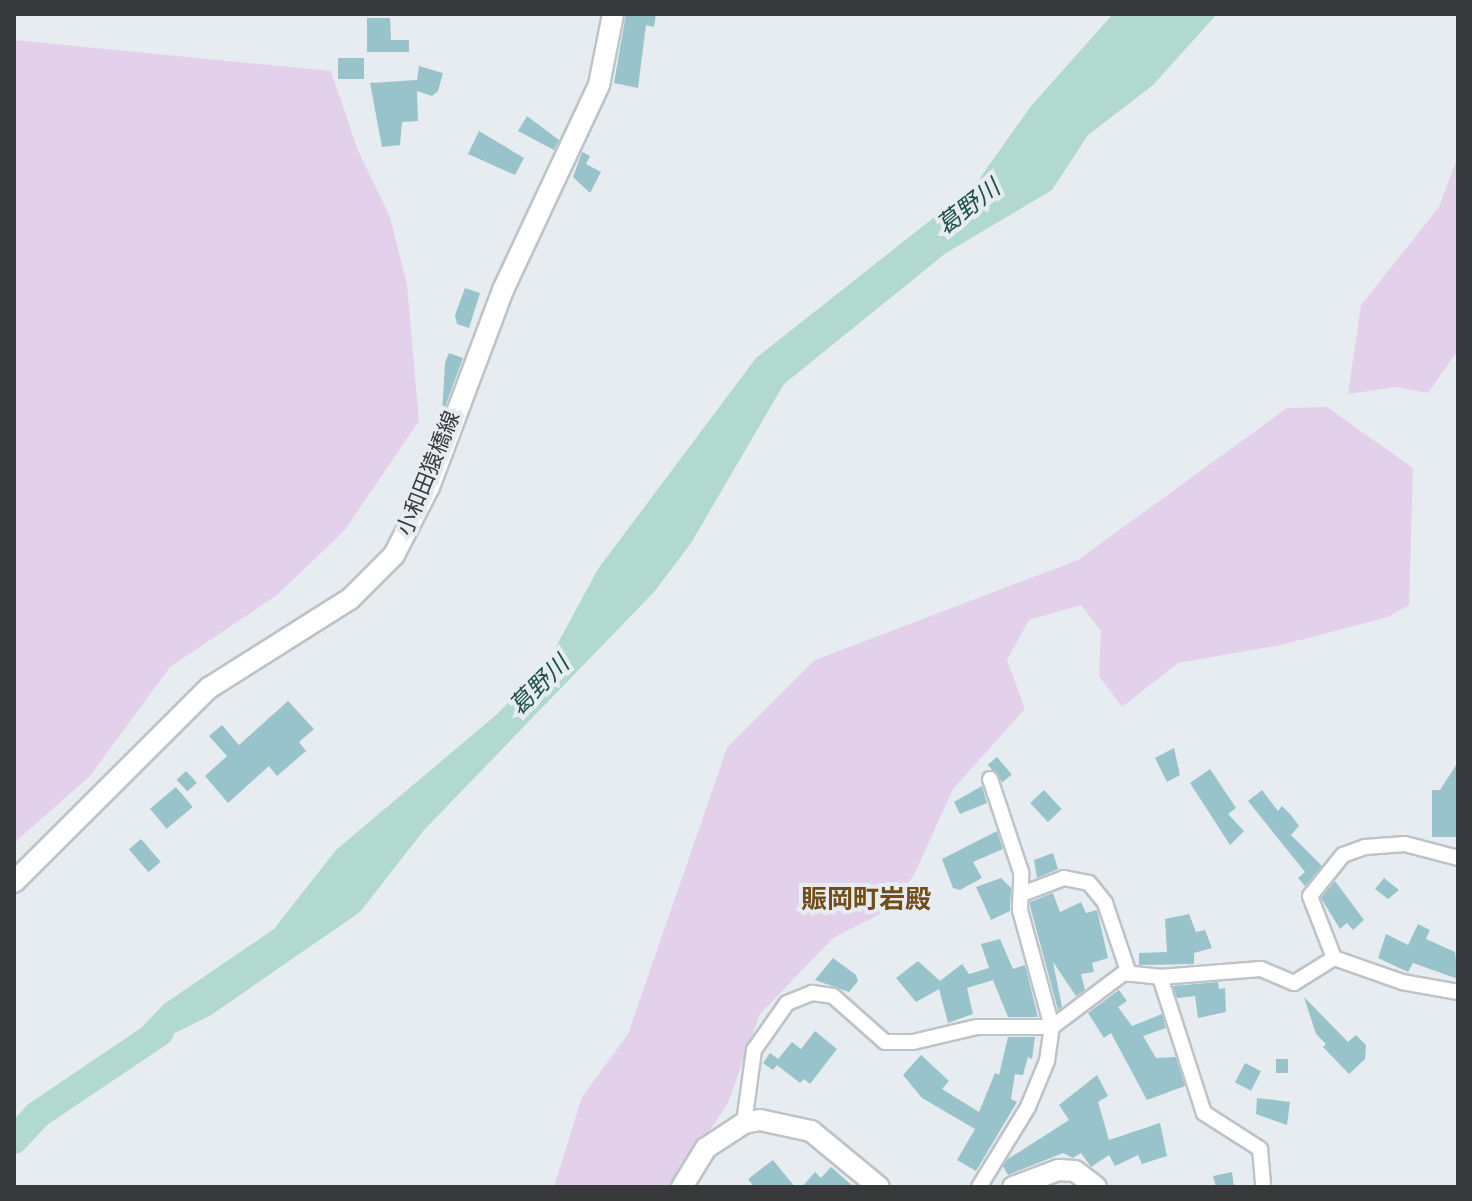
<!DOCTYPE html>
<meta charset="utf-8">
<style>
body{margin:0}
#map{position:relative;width:1472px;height:1201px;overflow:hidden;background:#e7ecf1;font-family:Overpass,"Noto Sans JP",sans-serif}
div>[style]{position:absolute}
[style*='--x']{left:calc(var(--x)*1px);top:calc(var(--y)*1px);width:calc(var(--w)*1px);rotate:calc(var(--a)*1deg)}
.green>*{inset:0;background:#e3d1ec}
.water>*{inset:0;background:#b1d9ce}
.river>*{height:28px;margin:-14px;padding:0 14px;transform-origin:14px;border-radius:14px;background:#b1d9ce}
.building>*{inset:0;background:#99c3cb;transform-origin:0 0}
.roads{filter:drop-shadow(2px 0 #bdc3c7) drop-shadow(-2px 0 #bdc3c7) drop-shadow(0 2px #bdc3c7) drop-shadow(0 -2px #bdc3c7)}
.street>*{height:14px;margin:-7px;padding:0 7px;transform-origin:7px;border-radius:7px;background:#fff}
.secondary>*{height:20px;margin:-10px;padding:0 10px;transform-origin:10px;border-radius:10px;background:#fff}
span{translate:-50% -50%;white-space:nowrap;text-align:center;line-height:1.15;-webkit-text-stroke:8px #e7ecf1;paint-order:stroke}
.street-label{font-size:22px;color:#37393b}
.water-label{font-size:24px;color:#1b5145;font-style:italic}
.quarter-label{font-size:26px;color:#704d1b;font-weight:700}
.frame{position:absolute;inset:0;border:16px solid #37393b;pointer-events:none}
</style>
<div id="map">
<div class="green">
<div style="clip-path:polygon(14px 40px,331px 71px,357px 148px,390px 217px,407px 284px,419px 421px,344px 531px,277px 595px,170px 667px,90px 776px,14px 843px)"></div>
<div style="clip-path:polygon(1458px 156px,1458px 350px,1428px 393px,1396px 387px,1348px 394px,1361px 305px,1439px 207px)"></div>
<div style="clip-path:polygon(1327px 407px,1413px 468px,1409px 605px,1388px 617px,1281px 645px,1178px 663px,1122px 707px,1099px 676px,1101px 631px,1081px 605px,1029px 620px,1007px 660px,1025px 709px,953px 789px,914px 875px,886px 911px,833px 938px,760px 1014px,728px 1103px,672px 1187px,554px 1187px,582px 1097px,628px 1034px,727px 748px,815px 660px,1078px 560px,1287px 408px)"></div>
</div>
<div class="water">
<div style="clip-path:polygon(1113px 14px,1217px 14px,1153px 85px,1088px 135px,1052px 190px,946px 253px,784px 384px,691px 543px,654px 592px,424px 830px,360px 912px,211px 1015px,129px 1056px,128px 1042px,164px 1004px,274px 929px,336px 850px,496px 715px,545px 667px,598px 569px,756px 358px,975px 185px,1031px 106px)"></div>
</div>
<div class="river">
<div style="--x:14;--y:1140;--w:34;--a:-47"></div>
<div style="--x:37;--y:1115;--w:148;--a:-34"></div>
</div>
<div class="building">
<div style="clip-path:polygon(626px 14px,656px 14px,654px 27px,646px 25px,638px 88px,614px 83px)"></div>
<div style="clip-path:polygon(367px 18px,390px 18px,391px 40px,409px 40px,409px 52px,367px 52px)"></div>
<div style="left:364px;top:58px;width:21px;height:26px;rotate:90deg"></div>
<div style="clip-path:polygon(419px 66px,443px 73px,438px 91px,432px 96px,417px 91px,418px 121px,402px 122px,400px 145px,382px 147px,370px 83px,417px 80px)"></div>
<div style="clip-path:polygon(527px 116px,559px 140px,554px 150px,518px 131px)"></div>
<div style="clip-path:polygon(479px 131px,524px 158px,515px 175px,468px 154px)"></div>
<div style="clip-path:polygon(582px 152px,590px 156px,586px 164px,601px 172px,590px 193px,573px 177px)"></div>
<div style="clip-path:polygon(465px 288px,480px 293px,469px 328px,457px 324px,455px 315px)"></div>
<div style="clip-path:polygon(449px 353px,463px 358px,442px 415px,445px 363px)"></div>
<div style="clip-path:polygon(288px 701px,314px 729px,299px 742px,306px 751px,277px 776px,269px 766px,228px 803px,205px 776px,227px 756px,209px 736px,222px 725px,239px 745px)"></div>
<div style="clip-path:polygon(1174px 748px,1180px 775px,1167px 782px,1155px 758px)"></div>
<div style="left:997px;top:757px;width:23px;height:12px;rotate:50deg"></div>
<div style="clip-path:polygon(1458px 762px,1456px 837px,1432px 837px,1432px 790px,1440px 790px)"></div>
<div style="clip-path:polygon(1210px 769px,1236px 808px,1228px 814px,1244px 831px,1230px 845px,1190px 783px)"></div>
<div style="left:186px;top:771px;width:16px;height:13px;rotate:47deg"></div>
<div style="clip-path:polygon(982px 786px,987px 803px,960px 814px,954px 802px)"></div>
<div style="left:176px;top:787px;width:26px;height:34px;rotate:50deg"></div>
<div style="left:1044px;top:790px;width:26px;height:19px;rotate:47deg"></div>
<div style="clip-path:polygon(1262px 790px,1278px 811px,1282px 806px,1291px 815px,1299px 826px,1291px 835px,1322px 866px,1305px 886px,1298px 878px,1305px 872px,1248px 801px)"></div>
<div style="clip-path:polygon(997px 831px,1003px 849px,973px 862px,982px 878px,960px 890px,953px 888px,942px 859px)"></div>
<div style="left:141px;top:839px;width:30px;height:16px;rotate:49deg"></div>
<div style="clip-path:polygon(1053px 853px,1058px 869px,1037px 878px,1034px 860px)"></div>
<div style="clip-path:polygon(1001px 878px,1011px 888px,1010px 911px,991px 920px,976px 887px)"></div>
<div style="clip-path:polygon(1384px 878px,1399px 890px,1388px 899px,1375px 889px)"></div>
<div style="clip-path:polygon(1335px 881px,1364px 920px,1353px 930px,1347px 923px,1340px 929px,1321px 898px)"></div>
<div style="clip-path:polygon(1053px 893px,1060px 912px,1081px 902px,1086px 913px,1097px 910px,1108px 958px,1092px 963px,1094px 972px,1081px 974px,1085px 990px,1076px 996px,1053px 962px,1062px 1007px,1058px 1010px,1030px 906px,1030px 902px)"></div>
<div style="clip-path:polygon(1189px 914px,1196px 932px,1205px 930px,1212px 948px,1194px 953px,1194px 964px,1139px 965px,1139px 953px,1167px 952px,1165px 919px)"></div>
<div style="clip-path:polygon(1418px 924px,1430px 930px,1426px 939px,1455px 952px,1458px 979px,1413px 963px,1408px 972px,1378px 958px,1386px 934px,1408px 945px)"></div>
<div style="clip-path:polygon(1000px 939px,1013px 969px,1025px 965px,1038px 1017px,1008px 1017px,993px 980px,967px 988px,973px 1014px,948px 1023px,939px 989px,916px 1002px,896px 978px,918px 961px,940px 981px,962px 964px,969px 974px,989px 968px,981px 944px)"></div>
<div style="clip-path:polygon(833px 958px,856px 975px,858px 981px,849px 992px,815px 980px)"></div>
<div style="clip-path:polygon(1218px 982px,1219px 989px,1225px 988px,1226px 1012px,1198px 1018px,1195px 996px,1177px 998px,1173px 986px)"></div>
<div style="clip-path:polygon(1119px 990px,1127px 1001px,1118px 1007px,1132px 1026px,1162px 1014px,1166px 1028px,1143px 1036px,1156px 1058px,1176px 1057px,1185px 1086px,1147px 1100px,1111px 1033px,1104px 1038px,1088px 1013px)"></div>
<div style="clip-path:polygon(1304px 997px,1348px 1042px,1356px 1035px,1366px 1045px,1365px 1059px,1349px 1074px,1323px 1047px,1326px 1044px,1316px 1034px)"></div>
<div style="clip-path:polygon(815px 1031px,837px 1049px,810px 1084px,804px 1079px,800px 1083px,777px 1065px,773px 1070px,763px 1063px,770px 1053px,778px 1059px,792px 1042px,801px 1049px)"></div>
<div style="clip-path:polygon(1008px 1037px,1035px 1037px,1032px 1059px,1028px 1057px,1023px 1075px,1015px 1074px,1011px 1099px,1017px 1102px,976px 1171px,957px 1160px,975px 1129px,922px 1098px,903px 1075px,921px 1055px,949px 1081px,942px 1089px,979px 1112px,995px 1073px,999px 1075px)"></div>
<div style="left:1276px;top:1059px;width:12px;height:14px"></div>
<div style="left:1245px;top:1063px;width:18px;height:22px;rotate:27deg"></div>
<div style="clip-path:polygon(1097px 1075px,1108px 1096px,1098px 1102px,1109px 1140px,1160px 1123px,1167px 1156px,1142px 1164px,1138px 1155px,1115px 1166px,1109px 1155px,1091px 1167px,1081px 1153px,1073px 1158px,1063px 1153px,1008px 1175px,1003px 1166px,1008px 1159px,1069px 1120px,1059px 1105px)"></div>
<div style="clip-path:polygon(1257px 1098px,1290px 1102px,1287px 1125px,1256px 1114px)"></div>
<div style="clip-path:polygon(773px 1160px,795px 1187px,754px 1187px,748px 1179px)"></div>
<div style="clip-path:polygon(831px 1167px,854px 1187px,802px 1187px,815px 1172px,821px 1178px)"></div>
<div style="clip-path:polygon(1232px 1172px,1234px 1187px,1216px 1187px,1213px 1176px)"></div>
</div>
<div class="roads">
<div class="street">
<div style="--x:1022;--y:894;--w:45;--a:-20.9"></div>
<div style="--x:1064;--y:878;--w:25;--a:11"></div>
<div style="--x:1089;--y:883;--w:26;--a:51"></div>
<div style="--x:1105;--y:903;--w:75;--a:71.3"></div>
<div style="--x:1334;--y:958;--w:66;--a:-111.2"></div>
<div style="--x:1310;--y:896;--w:53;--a:-51.2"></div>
<div style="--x:1343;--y:855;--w:23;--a:-20"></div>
<div style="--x:1365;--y:847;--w:40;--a:-4.3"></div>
<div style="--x:1405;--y:844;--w:55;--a:14.8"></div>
<div style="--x:1334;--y:958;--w:72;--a:19.4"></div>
<div style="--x:1402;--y:982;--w:57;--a:10.1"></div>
<div style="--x:1160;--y:977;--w:143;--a:72.1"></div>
<div style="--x:1204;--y:1113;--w:67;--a:32.7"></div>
<div style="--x:1260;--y:1149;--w:38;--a:85"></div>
<div style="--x:744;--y:1123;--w:74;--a:-82.2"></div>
<div style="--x:754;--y:1050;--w:57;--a:-54.9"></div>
<div style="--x:787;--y:1003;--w:27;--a:-22"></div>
<div style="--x:812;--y:993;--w:21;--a:8"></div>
<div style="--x:833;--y:996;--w:69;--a:41.5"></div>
<div style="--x:885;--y:1042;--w:28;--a:0"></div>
<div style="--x:913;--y:1042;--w:66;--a:-13.2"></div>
<div style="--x:977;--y:1027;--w:75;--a:0"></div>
<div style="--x:1052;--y:1027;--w:90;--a:-36.9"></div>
<div style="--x:1124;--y:973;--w:36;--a:6"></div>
<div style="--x:1160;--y:977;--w:101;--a:-4.5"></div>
<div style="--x:1261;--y:969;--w:36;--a:23"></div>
<div style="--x:1294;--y:983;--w:47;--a:-32"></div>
<div style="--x:979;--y:1187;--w:94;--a:-58.5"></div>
<div style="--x:1028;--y:1107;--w:50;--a:-67.6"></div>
<div style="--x:1047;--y:1061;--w:34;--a:-82"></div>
<div style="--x:1052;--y:1027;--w:121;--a:-105.3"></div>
<div style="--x:1020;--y:910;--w:38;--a:-88"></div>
<div style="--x:1021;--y:872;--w:98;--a:-108.4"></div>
</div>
<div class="secondary">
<div style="--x:14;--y:882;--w:275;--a:-44.9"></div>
<div style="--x:209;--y:688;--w:167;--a:-32.3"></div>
<div style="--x:350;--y:599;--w:62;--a:-45"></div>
<div style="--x:394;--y:555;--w:76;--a:-62.8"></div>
<div style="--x:429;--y:487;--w:210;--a:-69.4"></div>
<div style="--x:503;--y:290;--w:226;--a:-64.9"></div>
<div style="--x:599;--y:85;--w:72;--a:-78.8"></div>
<div style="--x:682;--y:1187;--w:46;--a:-58.4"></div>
<div style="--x:706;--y:1148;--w:45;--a:-33.3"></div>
<div style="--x:744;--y:1123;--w:16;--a:-11"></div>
<div style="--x:760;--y:1120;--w:52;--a:12.2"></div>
<div style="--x:811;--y:1131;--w:88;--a:39.5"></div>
<div style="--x:1013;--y:1187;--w:48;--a:-20.7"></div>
<div style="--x:1058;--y:1170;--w:17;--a:3"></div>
<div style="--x:1075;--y:1171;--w:26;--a:37"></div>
</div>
</div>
<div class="street-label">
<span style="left:430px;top:474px;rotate:-68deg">小和田猿橋線</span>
</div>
<div class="water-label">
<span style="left:970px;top:209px;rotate:-38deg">葛野川</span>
<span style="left:541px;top:687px;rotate:-45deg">葛野川</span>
</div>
<div class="quarter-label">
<span style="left:866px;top:902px">賑岡町岩殿</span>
</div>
<div class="frame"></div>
</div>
